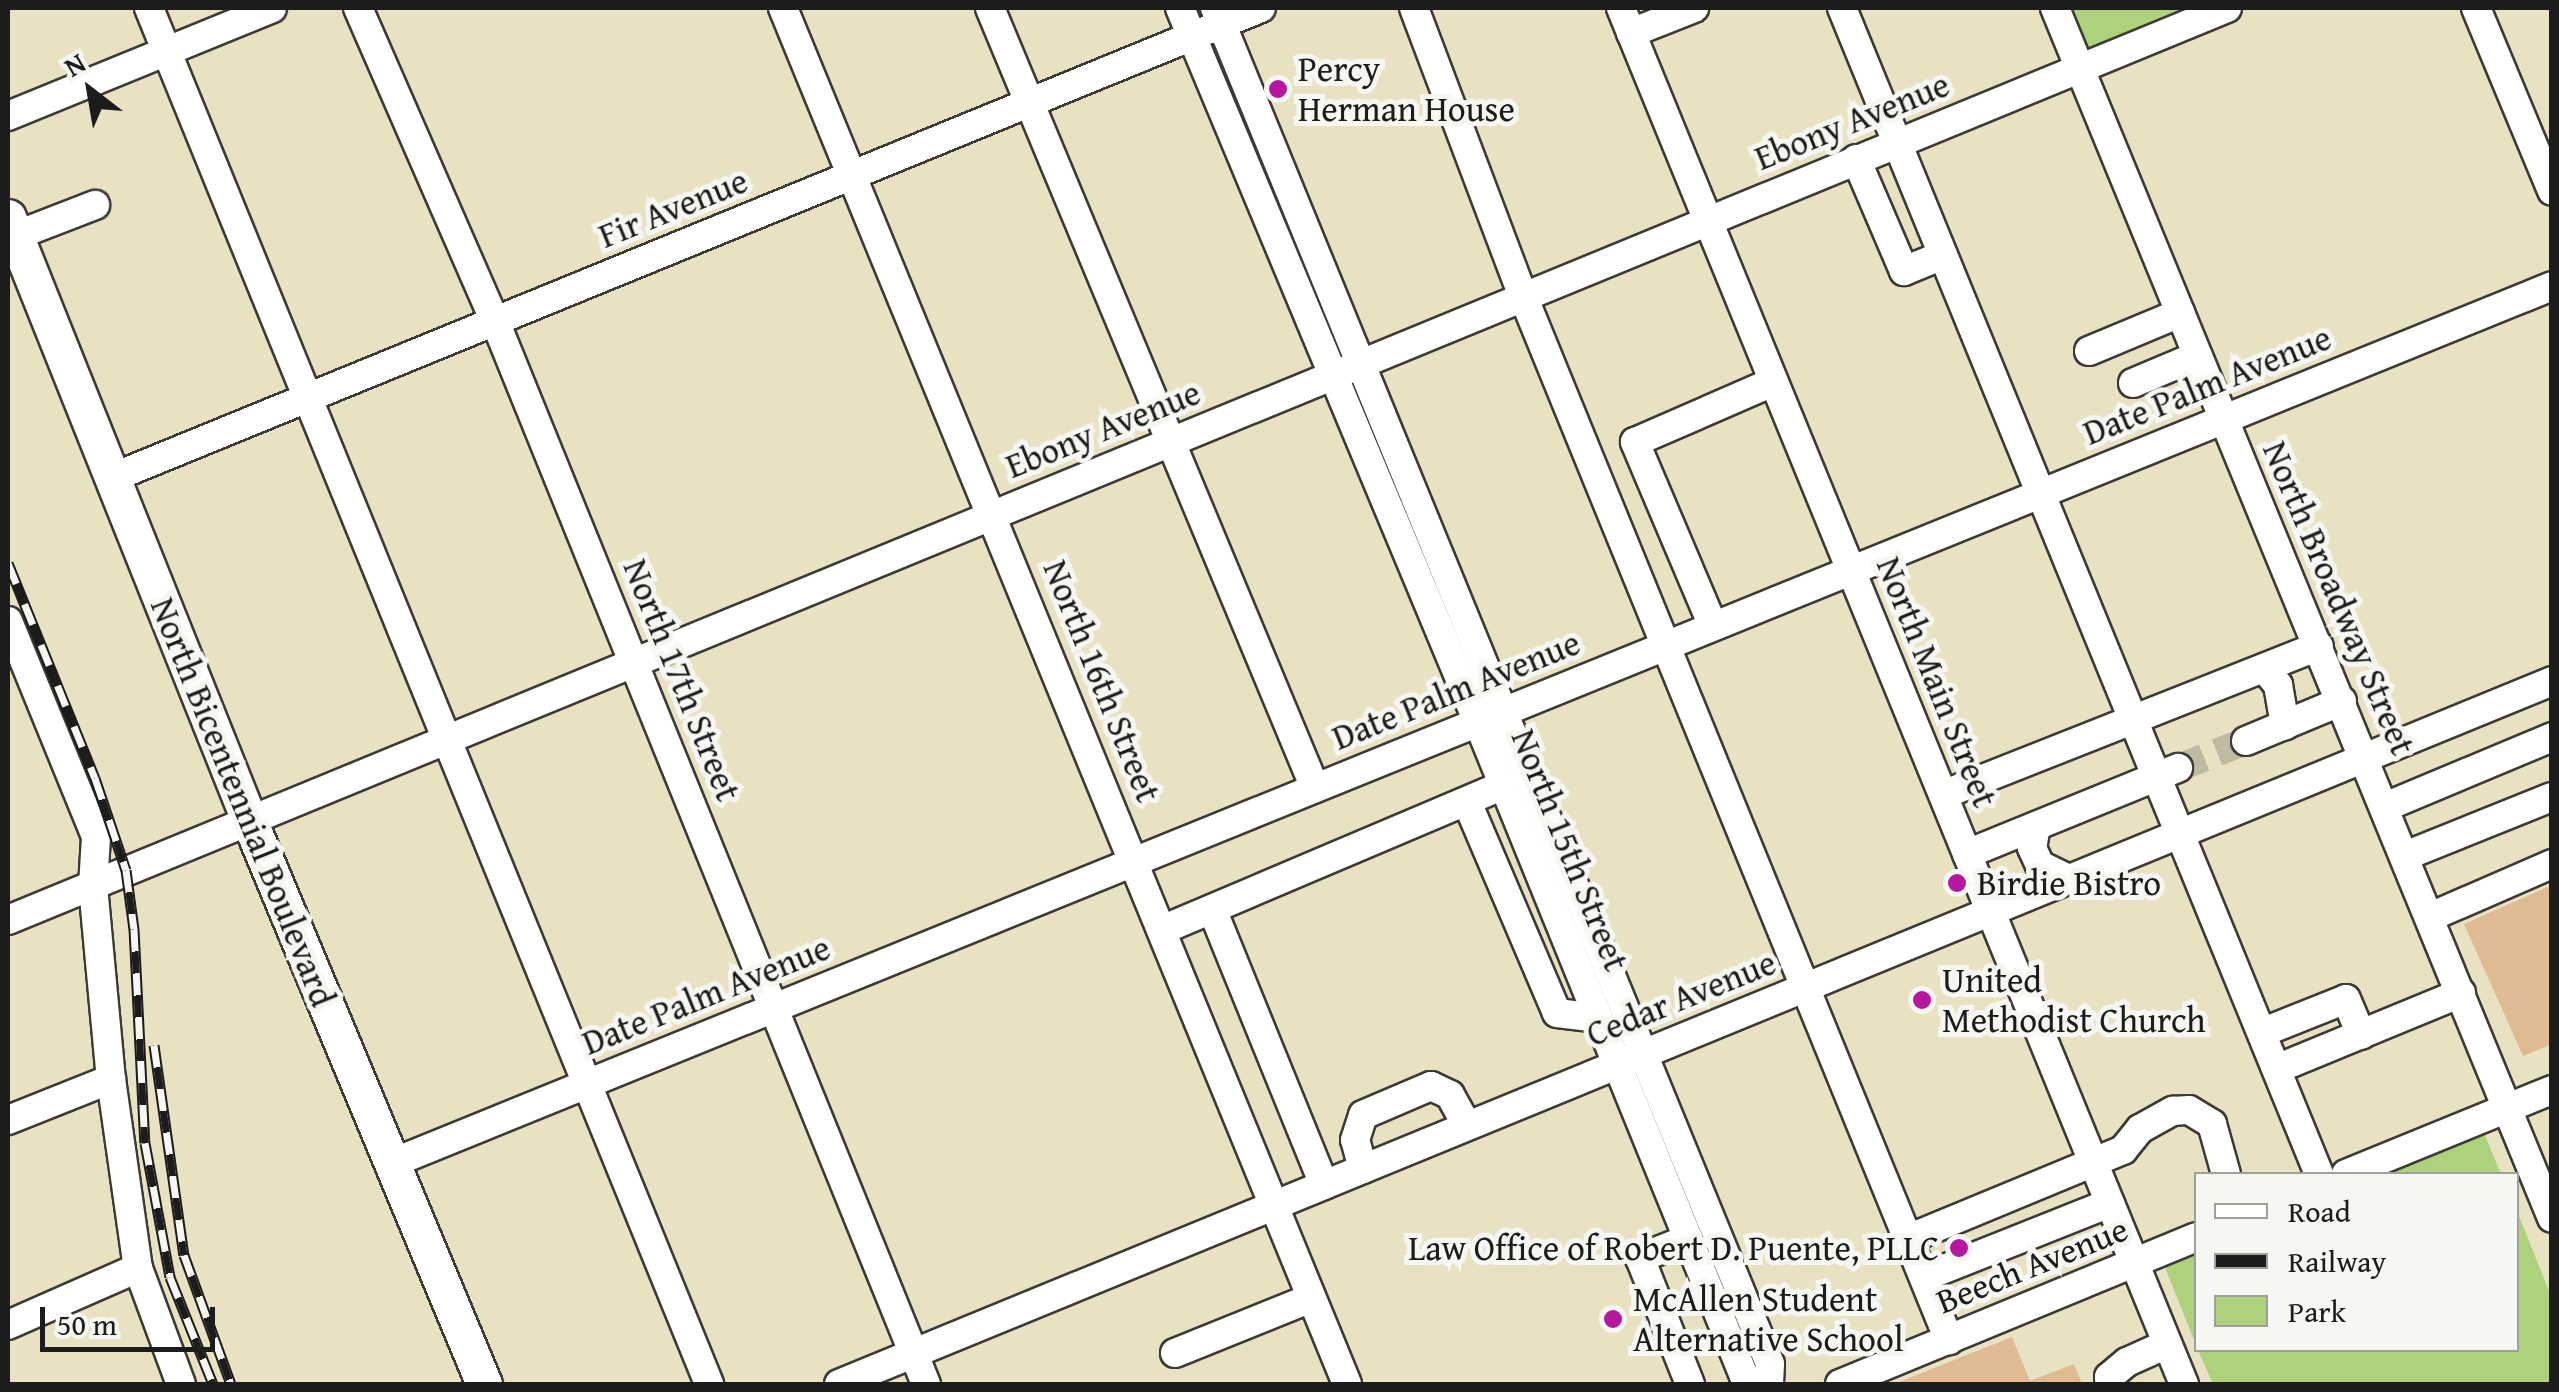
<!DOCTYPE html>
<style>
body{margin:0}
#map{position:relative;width:2559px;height:1392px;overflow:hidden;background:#e8e2c2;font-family:"Gentium Book Plus",serif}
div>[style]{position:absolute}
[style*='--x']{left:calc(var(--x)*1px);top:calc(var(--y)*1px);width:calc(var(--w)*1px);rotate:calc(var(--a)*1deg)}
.green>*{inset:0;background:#aed27b}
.building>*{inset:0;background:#dfba92}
.minor-tunnel>*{height:28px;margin-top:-14px;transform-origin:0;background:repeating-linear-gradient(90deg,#bfbaa1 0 28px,transparent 0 42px)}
.roads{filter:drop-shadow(2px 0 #3b3a35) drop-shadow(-2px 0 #3b3a35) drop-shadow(0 2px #3b3a35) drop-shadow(0 -2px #3b3a35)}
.minor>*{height:28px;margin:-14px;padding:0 14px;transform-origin:14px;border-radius:14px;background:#fff}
.major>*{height:35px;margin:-17.5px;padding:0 17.5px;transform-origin:17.5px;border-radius:17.5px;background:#fff}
.rail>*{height:11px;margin-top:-5.5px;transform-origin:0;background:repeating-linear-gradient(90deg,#f6f6f2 0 22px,#1c1c1c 0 44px);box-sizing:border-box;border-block:2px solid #1c1c1c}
.dots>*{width:28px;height:28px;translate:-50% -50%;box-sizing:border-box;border:5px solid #f6f6f2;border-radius:50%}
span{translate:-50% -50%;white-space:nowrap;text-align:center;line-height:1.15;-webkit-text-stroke:10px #f6f6f2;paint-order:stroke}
.poi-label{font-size:35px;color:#1c1c1c}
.left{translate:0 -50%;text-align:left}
.right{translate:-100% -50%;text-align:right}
.street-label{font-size:35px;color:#1c1c1c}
.frame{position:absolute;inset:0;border:10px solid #1c1c1c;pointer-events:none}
.legend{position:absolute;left:2194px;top:1172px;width:325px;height:180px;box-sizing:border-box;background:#f6f6f2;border:2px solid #9f9f9c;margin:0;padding:12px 18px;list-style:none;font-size:30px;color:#1c1c1c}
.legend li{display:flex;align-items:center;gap:20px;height:50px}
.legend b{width:50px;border:2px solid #9f9f9c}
.north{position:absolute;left:40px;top:40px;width:100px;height:100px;-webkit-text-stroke:8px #f6f6f2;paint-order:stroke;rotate:329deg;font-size:28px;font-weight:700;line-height:40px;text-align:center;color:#1c1c1c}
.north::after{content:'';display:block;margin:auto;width:35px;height:45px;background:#1c1c1c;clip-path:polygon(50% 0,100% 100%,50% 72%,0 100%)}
.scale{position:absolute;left:40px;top:1307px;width:175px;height:45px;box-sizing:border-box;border:5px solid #1c1c1c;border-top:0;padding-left:12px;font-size:30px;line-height:35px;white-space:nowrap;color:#1c1c1c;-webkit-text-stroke:8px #f6f6f2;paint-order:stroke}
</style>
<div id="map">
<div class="green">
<div style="clip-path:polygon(2072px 8px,2183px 8px,2088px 48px)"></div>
<div style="clip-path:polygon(2484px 1133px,2501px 1174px,2385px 1174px)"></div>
<div style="clip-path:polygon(2517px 1211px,2551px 1296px,2551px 1384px,2213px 1384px,2198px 1350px,2516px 1350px)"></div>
<div style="clip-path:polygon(2196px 1252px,2196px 1345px,2164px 1265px)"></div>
</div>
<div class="building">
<div style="clip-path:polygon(2552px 885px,2552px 1044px,2523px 1056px,2464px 924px)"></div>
<div style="clip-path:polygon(2012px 1337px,2030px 1381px,2074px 1364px,2082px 1384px,1894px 1384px)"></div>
</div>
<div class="minor-tunnel">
<div style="--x:2178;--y:768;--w:73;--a:-21.7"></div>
</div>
<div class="roads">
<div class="minor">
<div style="--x:149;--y:8;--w:1486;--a:67.85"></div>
<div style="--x:358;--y:8;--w:342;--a:66.4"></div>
<div style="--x:495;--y:321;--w:1147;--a:67.93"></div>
<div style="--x:783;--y:8;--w:1487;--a:67.71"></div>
<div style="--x:990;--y:8;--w:845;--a:67.38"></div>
<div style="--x:1180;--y:8;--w:774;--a:67.35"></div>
<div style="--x:1478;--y:722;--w:706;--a:67.87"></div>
<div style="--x:1744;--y:1376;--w:14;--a:36"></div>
<div style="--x:1215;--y:8;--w:1465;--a:67.74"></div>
<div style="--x:1770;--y:1364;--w:20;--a:93"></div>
<div style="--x:1414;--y:8;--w:308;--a:69.3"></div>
<div style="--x:1523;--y:296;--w:1128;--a:67.8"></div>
<div style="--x:1621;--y:8;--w:1487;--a:67.75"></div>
<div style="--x:1842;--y:8;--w:1260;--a:67.75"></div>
<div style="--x:2055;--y:8;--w:1308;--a:67.67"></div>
<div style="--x:2476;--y:8;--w:198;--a:67.4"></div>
<div style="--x:1631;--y:33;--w:68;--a:-21.6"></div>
<div style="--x:8;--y:116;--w:285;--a:-22.2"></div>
<div style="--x:1856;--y:159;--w:122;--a:66.8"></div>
<div style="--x:1904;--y:271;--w:42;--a:-22.3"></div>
<div style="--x:15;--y:236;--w:86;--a:-21.2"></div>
<div style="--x:2089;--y:351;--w:99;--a:-22.7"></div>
<div style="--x:2133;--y:383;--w:69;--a:-22.9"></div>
<div style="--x:114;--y:477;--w:1239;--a:-22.24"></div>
<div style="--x:8;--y:621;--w:233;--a:67.8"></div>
<div style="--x:96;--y:837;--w:49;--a:93.5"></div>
<div style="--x:93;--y:886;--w:194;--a:84.7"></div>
<div style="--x:111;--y:1079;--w:191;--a:81.9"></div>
<div style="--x:138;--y:1268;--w:124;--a:69.7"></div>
<div style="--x:1713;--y:626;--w:200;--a:-113"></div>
<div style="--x:1635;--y:442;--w:150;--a:-23.5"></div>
<div style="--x:2265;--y:669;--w:21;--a:51"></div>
<div style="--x:2278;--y:685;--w:41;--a:80.1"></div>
<div style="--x:2246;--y:741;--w:104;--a:-22.6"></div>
<div style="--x:1945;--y:794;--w:402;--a:-21.6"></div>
<div style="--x:1467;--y:802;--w:229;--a:66.9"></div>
<div style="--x:1557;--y:1013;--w:40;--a:7.1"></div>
<div style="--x:2385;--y:807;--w:181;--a:-22.7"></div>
<div style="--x:2036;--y:826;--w:22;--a:100"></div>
<div style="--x:2032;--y:848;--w:19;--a:65"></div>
<div style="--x:2040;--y:865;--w:32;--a:26"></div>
<div style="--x:1967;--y:854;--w:228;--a:-22.2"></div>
<div style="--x:2405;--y:856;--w:158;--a:-21.9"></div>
<div style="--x:1212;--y:909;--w:298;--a:67.9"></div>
<div style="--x:2430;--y:917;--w:133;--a:-23.5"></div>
<div style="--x:8;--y:920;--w:2399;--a:-22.34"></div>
<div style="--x:1162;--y:930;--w:371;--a:-23"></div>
<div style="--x:2276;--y:1027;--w:75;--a:-21.8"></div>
<div style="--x:2346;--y:999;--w:39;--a:67"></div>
<div style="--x:2291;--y:1063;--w:184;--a:-22.4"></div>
<div style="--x:8;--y:1120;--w:111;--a:-21.7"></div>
<div style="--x:390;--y:1164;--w:2333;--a:-22.1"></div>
<div style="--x:1363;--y:1169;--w:30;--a:-105"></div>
<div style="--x:1355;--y:1140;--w:26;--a:-72"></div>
<div style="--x:1363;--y:1115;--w:74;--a:-23.1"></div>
<div style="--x:1431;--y:1086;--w:21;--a:25"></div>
<div style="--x:1450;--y:1095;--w:35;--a:61"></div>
<div style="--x:2346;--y:1174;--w:222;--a:-22.2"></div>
<div style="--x:1688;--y:1239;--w:52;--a:158.4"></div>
<div style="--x:1640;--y:1258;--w:136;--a:68.4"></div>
<div style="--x:1908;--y:1239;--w:233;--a:-22.5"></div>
<div style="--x:2123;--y:1150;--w:27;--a:-51"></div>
<div style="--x:2140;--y:1129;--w:38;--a:-29"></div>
<div style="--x:2173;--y:1111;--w:16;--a:-4"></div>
<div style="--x:2189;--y:1110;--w:27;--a:31"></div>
<div style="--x:2212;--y:1124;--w:52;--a:74.4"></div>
<div style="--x:1924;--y:1277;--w:200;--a:-21.7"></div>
<div style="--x:8;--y:1325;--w:142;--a:-23.7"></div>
<div style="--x:1175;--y:1353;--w:147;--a:-22"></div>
<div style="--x:839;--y:1384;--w:1852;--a:-22.31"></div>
<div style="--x:1840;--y:1384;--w:385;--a:-22.4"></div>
<div style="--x:2110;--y:1384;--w:7;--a:-98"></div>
<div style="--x:2109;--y:1377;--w:23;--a:-40"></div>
<div style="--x:2127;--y:1362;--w:44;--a:-24.2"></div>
</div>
<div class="major">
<div style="--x:8;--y:217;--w:649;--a:68.21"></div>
<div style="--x:249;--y:820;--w:611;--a:67.38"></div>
</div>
</div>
<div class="rail">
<div style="--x:8;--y:563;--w:232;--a:68"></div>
<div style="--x:95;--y:778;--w:97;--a:71.4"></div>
<div style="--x:126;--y:870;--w:60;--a:82.3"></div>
<div style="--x:134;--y:929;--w:214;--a:87.1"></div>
<div style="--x:145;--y:1143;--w:136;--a:79.4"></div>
<div style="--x:170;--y:1277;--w:115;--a:68.1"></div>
<div style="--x:154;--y:1045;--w:212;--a:81.9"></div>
<div style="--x:184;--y:1255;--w:137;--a:70"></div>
</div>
<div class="dots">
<div style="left:1278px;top:89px;background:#b5179e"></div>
<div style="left:1957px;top:883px;background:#b5179e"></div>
<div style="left:1922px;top:1000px;background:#b5179e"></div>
<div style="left:1959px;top:1248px;background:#b5179e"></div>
<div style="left:1613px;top:1319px;background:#b5179e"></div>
</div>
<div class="poi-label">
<span class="left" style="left:1298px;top:89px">Percy<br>Herman House</span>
<span class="left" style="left:1977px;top:883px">Birdie Bistro</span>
<span class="left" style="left:1942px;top:1000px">United<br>Methodist Church</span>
<span class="right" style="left:1939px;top:1248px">Law Office of Robert D. Puente, PLLC</span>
<span class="left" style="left:1633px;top:1319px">McAllen Student<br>Alternative School</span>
</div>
<div class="street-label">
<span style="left:1852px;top:121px;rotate:-22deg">Ebony Avenue</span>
<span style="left:673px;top:208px;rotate:-22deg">Fir Avenue</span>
<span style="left:2207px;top:385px;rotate:-22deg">Date Palm Avenue</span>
<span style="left:1103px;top:429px;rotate:-22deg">Ebony Avenue</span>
<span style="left:2339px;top:598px;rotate:67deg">North Broadway Street</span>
<span style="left:682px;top:680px;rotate:68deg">North 17th Street</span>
<span style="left:1102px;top:681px;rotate:68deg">North 16th Street</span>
<span style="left:1937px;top:682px;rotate:68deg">North Main Street</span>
<span style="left:1456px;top:690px;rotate:-22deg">Date Palm Avenue</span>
<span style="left:243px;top:802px;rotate:68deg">North Bicentennial Boulevard</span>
<span style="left:1570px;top:850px;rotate:68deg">North 15th Street</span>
<span style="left:706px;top:995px;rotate:-22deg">Date Palm Avenue</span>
<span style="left:1681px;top:998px;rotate:-22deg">Cedar Avenue</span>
<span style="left:2032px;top:1265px;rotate:-22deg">Beech Avenue</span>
</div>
<div class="frame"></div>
<ul class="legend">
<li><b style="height:12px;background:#fff"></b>Road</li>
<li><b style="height:12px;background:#1c1c1c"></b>Railway</li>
<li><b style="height:28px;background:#aed27b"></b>Park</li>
</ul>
<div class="north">N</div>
<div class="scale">50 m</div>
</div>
